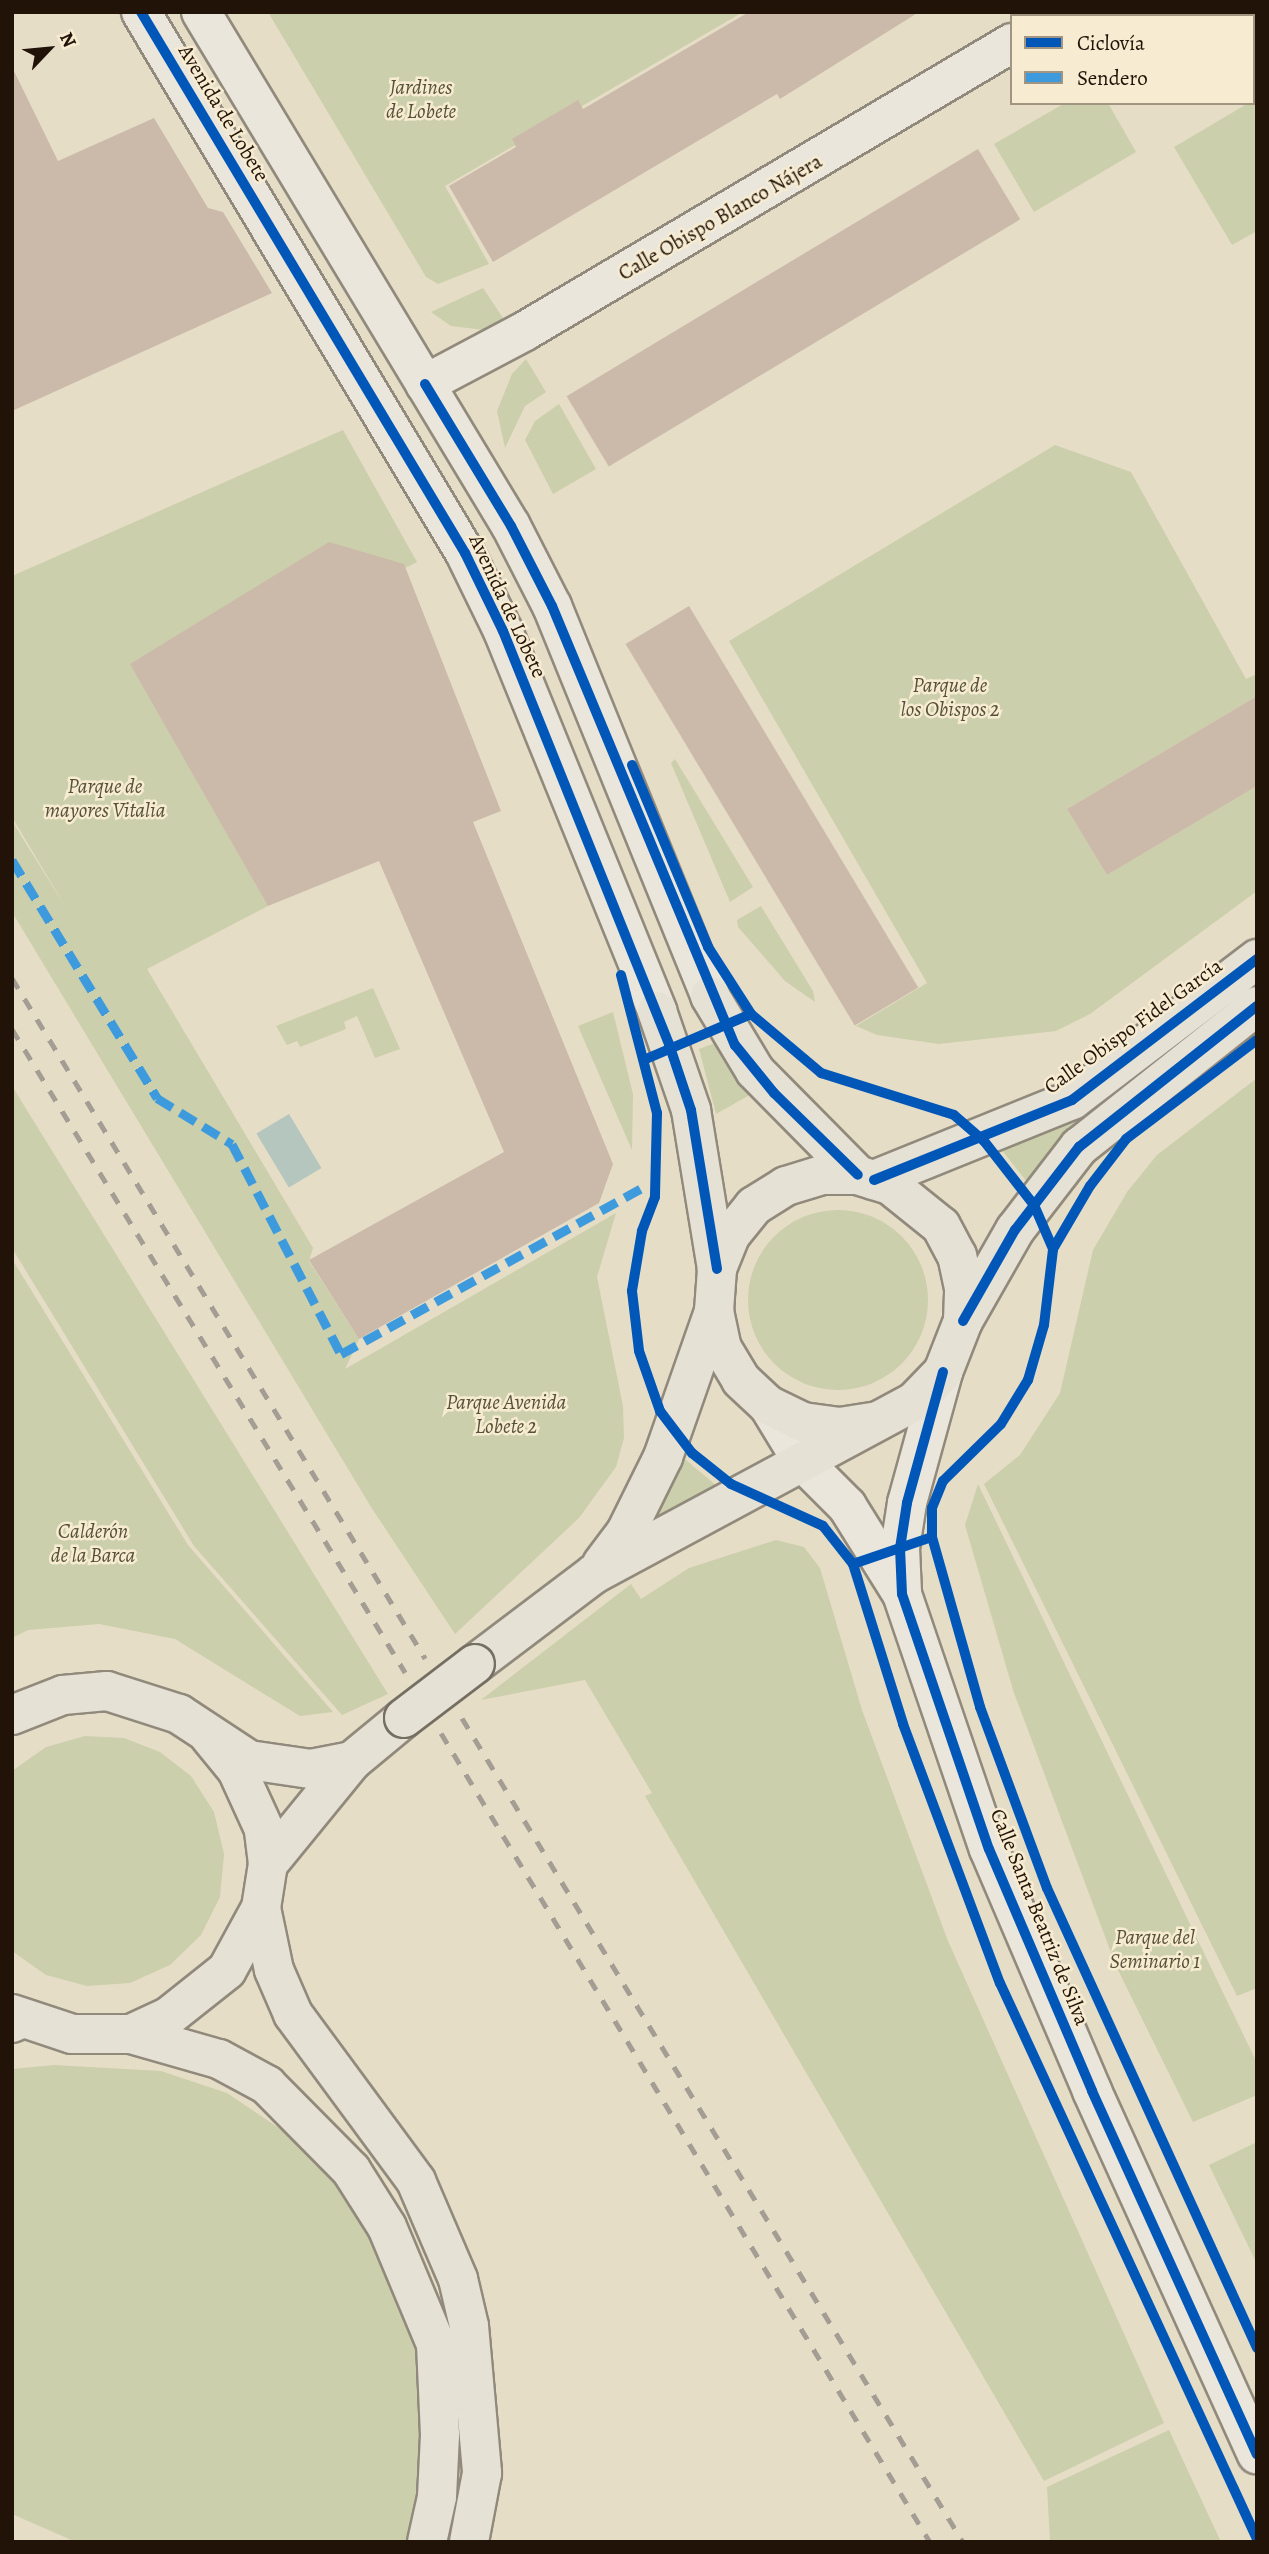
<!DOCTYPE html>
<meta charset="utf-8">
<style>
body{margin:0}
#map{position:relative;width:1269px;height:2554px;overflow:hidden;background:#e6ddc7;font-family:Alegreya,serif}
div>[style]{position:absolute}
[style*='--x']{left:calc(var(--x)*1px);top:calc(var(--y)*1px);width:calc(var(--w)*1px);rotate:calc(var(--a)*1deg)}
.green>*{inset:0;background:#cbcfab}
.round{border-radius:50%}
.water>*{inset:0;background:#b4c6bd;transform-origin:0 0}
.building>*{inset:0;background:#cbbaaa;transform-origin:0 0}
.roads{filter:drop-shadow(2px 0 #918a7c) drop-shadow(-2px 0 #918a7c) drop-shadow(0 2px #918a7c) drop-shadow(0 -2px #918a7c)}
.minor>*{height:38px;margin:-19px;padding:0 19px;transform-origin:19px;border-radius:19px;background:#eae6db}
.major>*{height:38px;margin:-19px;padding:0 19px;transform-origin:19px;border-radius:19px;background:#e6e1d5}
.highway>*{height:38px;margin:-19px;padding:0 19px;transform-origin:19px;border-radius:19px;background:#e6e1d5}
.rail>*{height:5px;margin-top:-2.5px;transform-origin:0;background:repeating-linear-gradient(90deg,#a39d94 0 12px,transparent 0 24px)}
.bridges{filter:drop-shadow(2px 0 #756e62) drop-shadow(-2px 0 #756e62) drop-shadow(0 2px #756e62) drop-shadow(0 -2px #756e62)}
.major-bridge>*{height:38px;margin:-19px;padding:0 19px;transform-origin:19px;border-radius:19px;background:#e6e1d5}
.quiet>*{height:9px;margin-top:-4.5px;transform-origin:0;background:repeating-linear-gradient(90deg,#3c9add 0 18px,transparent 0 27px)}
.cycleway>*{height:10px;margin:-5px;padding:0 5px;transform-origin:5px;border-radius:5px;background:#0057b8}
span{translate:-50% -50%;white-space:nowrap;text-align:center;line-height:1.15;-webkit-text-stroke:5px #f7ecd2;paint-order:stroke}
.park-label{font-size:21px;color:#555138;font-style:italic}
.street-label{font-size:21px;color:#211307}
.frame{position:absolute;inset:0;border:14px solid #211307;pointer-events:none}
.legend{position:absolute;left:1010px;top:14px;width:245px;height:91px;box-sizing:border-box;background:#f7ecd2;border:2px solid #a19581;margin:0;padding:9px 12px;list-style:none;font-size:21px;color:#211307}
.legend li{display:flex;align-items:center;gap:14px;height:35px}
.legend b{width:35px;border:2px solid #a19581}
.north{position:absolute;left:14px;top:14px;width:70px;height:70px;-webkit-text-stroke:5px #f7ecd2;paint-order:stroke;rotate:64deg;font-size:19px;font-weight:700;line-height:28px;text-align:center;color:#211307}
.north::after{content:'';display:block;margin:auto;width:24px;height:32px;background:#211307;clip-path:polygon(50% 0,100% 100%,50% 72%,0 100%)}
</style>
<div id="map">
<div class="green">
<div style="clip-path:polygon(268px 12px,743px 12px,445px 186px,489px 264px,438px 284px,426px 277px)"></div>
<div style="clip-path:polygon(1257px 98px,1257px 231px,1232px 245px,1174px 147px)"></div>
<div style="clip-path:polygon(1065px 103px,1108px 103px,1136px 152px,1034px 212px,994px 144px)"></div>
<div style="clip-path:polygon(483px 288px,507px 324px,484px 330px,451px 326px,431px 312px)"></div>
<div style="clip-path:polygon(526px 359px,546px 392px,525px 406px,505px 448px,497px 411px,512px 374px)"></div>
<div style="clip-path:polygon(559px 404px,596px 469px,553px 494px,525px 440px,535px 421px)"></div>
<div style="clip-path:polygon(343px 430px,417px 562px,151px 699px,268px 906px,147px 969px,313px 1248px,309px 1261px,359px 1339px,345px 1369px,616px 1213px,597px 1277px,623px 1406px,624px 1438px,616px 1467px,579px 1518px,455px 1634px,371px 1507px,12px 912px,12px 821px,68px 911px,12px 817px,12px 576px)"></div>
<div style="clip-path:polygon(1055px 445px,1131px 472px,1246px 679px,1257px 674px,1257px 696px,1067px 809px,1107px 875px,1257px 786px,1257px 891px,1090px 1014px,1056px 1031px,939px 1044px,877px 1035px,856px 1026px,927px 983px,729px 641px)"></div>
<div style="clip-path:polygon(675px 759px,753px 887px,730px 902px,671px 763px)"></div>
<div style="clip-path:polygon(761px 906px,813px 991px,815px 1002px,785px 981px,738px 927px,737px 920px)"></div>
<div style="clip-path:polygon(373px 988px,400px 1049px,375px 1058px,357px 1016px,344px 1022px,346px 1029px,300px 1047px,297px 1041px,287px 1045px,276px 1026px)"></div>
<div style="clip-path:polygon(613px 1012px,633px 1094px,632px 1150px,578px 1026px)"></div>
<div style="clip-path:polygon(715px 1043px,755px 1092px,716px 1114px,699px 1049px)"></div>
<div style="clip-path:polygon(1257px 1078px,1257px 1988px,1237px 1996px,984px 1484px,1020px 1455px,1060px 1393px,1093px 1250px,1127px 1192px,1157px 1155px)"></div>
<div style="clip-path:polygon(12px 1086px,388px 1694px,342px 1715px,194px 1546px,12px 1248px)"></div>
<div style="clip-path:polygon(1089px 1100px,1097px 1109px,1028px 1183px,1001px 1149px)"></div>
<div class="round" style="left:748px;top:1210px;width:180px;height:180px"></div>
<div style="clip-path:polygon(12px 1259px,188px 1545px,333px 1712px,300px 1716px,175px 1639px,99px 1624px,28px 1630px,12px 1638px)"></div>
<div style="clip-path:polygon(680px 1455px,724px 1492px,661px 1527px,652px 1514px,667px 1493px)"></div>
<div style="clip-path:polygon(978px 1484px,1257px 2063px,1257px 2095px,1193px 2122px,1116px 1966px,1013px 1690px,965px 1525px)"></div>
<div style="clip-path:polygon(776px 1540px,804px 1547px,820px 1568px,862px 1710px,948px 1941px,1164px 2423px,1044px 2481px,645px 1796px,652px 1793px,585px 1680px,481px 1700px,631px 1584px,641px 1599px,689px 1568px)"></div>
<div style="clip-path:polygon(85px 1736px,124px 1738px,160px 1752px,191px 1776px,214px 1812px,224px 1854px,220px 1897px,201px 1935px,170px 1965px,130px 1983px,87px 1986px,46px 1975px,12px 1951px,12px 1771px,46px 1747px)"></div>
<div style="clip-path:polygon(54px 2065px,161px 2071px,227px 2093px,307px 2147px,359px 2207px,411px 2314px,422px 2373px,425px 2445px,408px 2542px,76px 2542px,12px 2514px,12px 2069px)"></div>
<div style="clip-path:polygon(1257px 2142px,1257px 2264px,1209px 2165px)"></div>
<div style="clip-path:polygon(1169px 2430px,1221px 2542px,1050px 2542px,1047px 2487px)"></div>
</div>
<div class="water">
<div style="left:289px;top:1114px;width:63px;height:38px;rotate:59deg"></div>
</div>
<div class="building">
<div style="clip-path:polygon(749px 12px,919px 12px,780px 99px,777px 94px,493px 262px,449px 186px,516px 147px,512px 139px,578px 100px,583px 109px)"></div>
<div style="clip-path:polygon(12px 67px,58px 161px,154px 118px,208px 208px,223px 212px,272px 293px,12px 411px)"></div>
<div style="left:978px;top:149px;width:82px;height:480px;rotate:59deg"></div>
<div style="clip-path:polygon(329px 542px,404px 564px,501px 811px,473px 822px,613px 1164px,599px 1203px,359px 1339px,309px 1260px,504px 1152px,379px 861px,268px 906px,130px 664px)"></div>
<div style="left:689px;top:606px;width:445px;height:74px;rotate:59deg"></div>
<div style="clip-path:polygon(1257px 696px,1257px 786px,1107px 875px,1067px 809px)"></div>
</div>
<div class="roads">
<div class="minor">
<div style="--x:141;--y:12;--w:631;--a:59.08"></div>
<div style="--x:465;--y:553;--w:87;--a:64"></div>
<div style="--x:503;--y:631;--w:410;--a:67.9"></div>
<div style="--x:201;--y:12;--w:600;--a:58.91"></div>
<div style="--x:511;--y:526;--w:90;--a:62.9"></div>
<div style="--x:552;--y:606;--w:421;--a:67.9"></div>
<div style="--x:1058;--y:16;--w:6;--a:-39"></div>
<div style="--x:425;--y:384;--w:113;--a:-27.9"></div>
<div style="--x:525;--y:331;--w:566;--a:-30.6"></div>
<div style="--x:768;--y:1405;--w:66;--a:58.7"></div>
<div style="--x:802;--y:1461;--w:64;--a:45"></div>
<div style="--x:847;--y:1506;--w:104;--a:58"></div>
<div style="--x:902;--y:1594;--w:269;--a:71.2"></div>
<div style="--x:989;--y:1849;--w:263;--a:66.9"></div>
<div style="--x:1092;--y:2091;--w:399;--a:65.6"></div>
<div style="--x:902;--y:1592;--w:44;--a:-92.6"></div>
<div style="--x:900;--y:1548;--w:46;--a:-81.2"></div>
<div style="--x:907;--y:1503;--w:136;--a:-74.6"></div>
</div>
<div class="major">
<div style="--x:710;--y:996;--w:87;--a:59"></div>
<div style="--x:755;--y:1071;--w:146;--a:45.3"></div>
<div style="--x:657;--y:1011;--w:105;--a:71"></div>
<div style="--x:691;--y:1110;--w:161;--a:80.7"></div>
<div style="--x:874;--y:1180;--w:214;--a:-22"></div>
<div style="--x:1072;--y:1100;--w:233;--a:-37.3"></div>
<div style="--x:963;--y:1321;--w:105;--a:-60.3"></div>
<div style="--x:1015;--y:1230;--w:105;--a:-52.4"></div>
<div style="--x:1079;--y:1147;--w:227;--a:-38.4"></div>
<div style="--x:602;--y:1564;--w:40;--a:-53"></div>
<div style="--x:626;--y:1532;--w:84;--a:-63.7"></div>
<div style="--x:663;--y:1457;--w:155;--a:-70.7"></div>
<div style="--x:475;--y:1664;--w:149;--a:-37.1"></div>
<div style="--x:594;--y:1574;--w:363;--a:-28.3"></div>
<div style="--x:914;--y:1402;--w:42;--a:-46"></div>
<div style="--x:943;--y:1372;--w:55;--a:-68.6"></div>
<div style="--x:963;--y:1321;--w:33;--a:-88"></div>
<div style="--x:964;--y:1288;--w:33;--a:-102"></div>
<div style="--x:957;--y:1256;--w:34;--a:-118"></div>
<div style="--x:941;--y:1226;--w:65;--a:-141.2"></div>
<div style="--x:890;--y:1185;--w:34;--a:-163"></div>
<div style="--x:858;--y:1175;--w:36;--a:180"></div>
<div style="--x:822;--y:1175;--w:38;--a:163"></div>
<div style="--x:786;--y:1186;--w:38;--a:148"></div>
<div style="--x:754;--y:1206;--w:36;--a:129"></div>
<div style="--x:731;--y:1234;--w:38;--a:112"></div>
<div style="--x:717;--y:1269;--w:42;--a:94.1"></div>
<div style="--x:714;--y:1311;--w:38;--a:78"></div>
<div style="--x:722;--y:1348;--w:37;--a:59"></div>
<div style="--x:741;--y:1380;--w:37;--a:43"></div>
<div style="--x:768;--y:1405;--w:39;--a:26"></div>
<div style="--x:803;--y:1422;--w:37;--a:8"></div>
<div style="--x:840;--y:1427;--w:37;--a:-9"></div>
<div style="--x:12;--y:1715;--w:55;--a:-21.4"></div>
<div style="--x:63;--y:1695;--w:44;--a:-5.2"></div>
<div style="--x:107;--y:1691;--w:76;--a:17.7"></div>
<div style="--x:179;--y:1714;--w:84;--a:33.3"></div>
<div style="--x:249;--y:1760;--w:63;--a:8.3"></div>
<div style="--x:311;--y:1769;--w:42;--a:-11"></div>
<div style="--x:268;--y:1864;--w:133;--a:-50.8"></div>
<div style="--x:352;--y:1761;--w:67;--a:-39.6"></div>
<div style="--x:12;--y:2014;--w:63;--a:18.4"></div>
<div style="--x:72;--y:2034;--w:59;--a:0"></div>
<div style="--x:131;--y:2034;--w:41;--a:-24.7"></div>
<div style="--x:168;--y:2017;--w:75;--a:-38.5"></div>
<div style="--x:227;--y:1970;--w:71;--a:-61.3"></div>
<div style="--x:261;--y:1908;--w:45;--a:-81"></div>
<div style="--x:268;--y:1864;--w:35;--a:-97"></div>
<div style="--x:264;--y:1829;--w:65;--a:-114.6"></div>
<div style="--x:237;--y:1770;--w:43;--a:-129.3"></div>
</div>
<div class="highway">
<div style="--x:261;--y:1908;--w:63;--a:78.2"></div>
<div style="--x:274;--y:1970;--w:48;--a:66.6"></div>
<div style="--x:293;--y:2014;--w:207;--a:53.6"></div>
<div style="--x:416;--y:2181;--w:107;--a:66.8"></div>
<div style="--x:458;--y:2279;--w:48;--a:76.8"></div>
<div style="--x:469;--y:2326;--w:148;--a:84.9"></div>
<div style="--x:482;--y:2473;--w:70;--a:100.7"></div>
<div style="--x:12;--y:2023;--w:10;--a:-24"></div>
<div style="--x:131;--y:2034;--w:91;--a:15.9"></div>
<div style="--x:219;--y:2059;--w:55;--a:28.4"></div>
<div style="--x:267;--y:2085;--w:120;--a:45.3"></div>
<div style="--x:351;--y:2170;--w:67;--a:57.7"></div>
<div style="--x:387;--y:2227;--w:127;--a:67.3"></div>
<div style="--x:436;--y:2344;--w:91;--a:87.5"></div>
<div style="--x:440;--y:2435;--w:62;--a:92.8"></div>
<div style="--x:437;--y:2497;--w:46;--a:102.5"></div>
</div>
</div>
<div class="rail">
<div style="--x:12;--y:978;--w:796;--a:58.73"></div>
<div style="--x:12;--y:1029;--w:754;--a:58.57"></div>
<div style="--x:462;--y:1718;--w:964;--a:58.7"></div>
<div style="--x:441;--y:1733;--w:945;--a:58.85"></div>
</div>
<div class="bridges">
<div class="major-bridge">
<div style="--x:404;--y:1718;--w:89;--a:-37.3"></div>
</div>
</div>
<div class="quiet">
<div style="--x:12;--y:860;--w:279;--a:58.6"></div>
<div style="--x:157;--y:1098;--w:88;--a:31.5"></div>
<div style="--x:232;--y:1144;--w:237;--a:62.6"></div>
<div style="--x:341;--y:1354;--w:342;--a:-28.9"></div>
</div>
<div class="cycleway">
<div style="--x:141;--y:12;--w:631;--a:59.08"></div>
<div style="--x:465;--y:553;--w:87;--a:64"></div>
<div style="--x:503;--y:631;--w:445;--a:68.1"></div>
<div style="--x:669;--y:1044;--w:70;--a:71.6"></div>
<div style="--x:691;--y:1110;--w:161;--a:80.7"></div>
<div style="--x:425;--y:384;--w:166;--a:58.8"></div>
<div style="--x:511;--y:526;--w:90;--a:62.9"></div>
<div style="--x:552;--y:606;--w:476;--a:67.4"></div>
<div style="--x:735;--y:1045;--w:62;--a:50.9"></div>
<div style="--x:774;--y:1093;--w:117;--a:44.3"></div>
<div style="--x:632;--y:765;--w:197;--a:67.3"></div>
<div style="--x:708;--y:947;--w:80;--a:57.3"></div>
<div style="--x:751;--y:1014;--w:92;--a:40.1"></div>
<div style="--x:821;--y:1073;--w:139;--a:17.5"></div>
<div style="--x:954;--y:1115;--w:40;--a:41"></div>
<div style="--x:984;--y:1141;--w:81;--a:52"></div>
<div style="--x:1034;--y:1205;--w:48;--a:66.6"></div>
<div style="--x:621;--y:975;--w:143;--a:75.4"></div>
<div style="--x:657;--y:1113;--w:84;--a:91.4"></div>
<div style="--x:655;--y:1197;--w:36;--a:111"></div>
<div style="--x:642;--y:1231;--w:61;--a:99.5"></div>
<div style="--x:632;--y:1291;--w:60;--a:83.3"></div>
<div style="--x:639;--y:1351;--w:64;--a:70.7"></div>
<div style="--x:660;--y:1411;--w:53;--a:52.7"></div>
<div style="--x:692;--y:1453;--w:50;--a:38.5"></div>
<div style="--x:731;--y:1484;--w:101;--a:24.5"></div>
<div style="--x:823;--y:1526;--w:48;--a:51.7"></div>
<div style="--x:853;--y:1564;--w:83;--a:-18.9"></div>
<div style="--x:932;--y:1537;--w:29;--a:-90"></div>
<div style="--x:932;--y:1508;--w:29;--a:-68"></div>
<div style="--x:943;--y:1481;--w:81;--a:-44.5"></div>
<div style="--x:1001;--y:1424;--w:52;--a:-58.5"></div>
<div style="--x:1028;--y:1380;--w:57;--a:-73.8"></div>
<div style="--x:1044;--y:1325;--w:77;--a:-83.2"></div>
<div style="--x:1053;--y:1249;--w:73;--a:-59.6"></div>
<div style="--x:1090;--y:1186;--w:59;--a:-52.5"></div>
<div style="--x:1126;--y:1139;--w:164;--a:-37.1"></div>
<div style="--x:646;--y:1059;--w:114;--a:-23.2"></div>
<div style="--x:874;--y:1180;--w:214;--a:-22"></div>
<div style="--x:1072;--y:1100;--w:233;--a:-37.3"></div>
<div style="--x:963;--y:1321;--w:105;--a:-60.3"></div>
<div style="--x:1015;--y:1230;--w:105;--a:-52.4"></div>
<div style="--x:1079;--y:1147;--w:227;--a:-38.4"></div>
<div style="--x:943;--y:1372;--w:136;--a:105.4"></div>
<div style="--x:907;--y:1503;--w:46;--a:98.8"></div>
<div style="--x:900;--y:1548;--w:46;--a:87.5"></div>
<div style="--x:902;--y:1594;--w:269;--a:71.2"></div>
<div style="--x:989;--y:1849;--w:263;--a:66.9"></div>
<div style="--x:1092;--y:2091;--w:399;--a:65.6"></div>
<div style="--x:932;--y:1537;--w:177;--a:74.2"></div>
<div style="--x:980;--y:1707;--w:193;--a:69.7"></div>
<div style="--x:1047;--y:1888;--w:506;--a:65.46"></div>
<div style="--x:853;--y:1564;--w:168;--a:72.6"></div>
<div style="--x:903;--y:1724;--w:277;--a:69.5"></div>
<div style="--x:1000;--y:1983;--w:613;--a:65.19"></div>
</div>
<div class="park-label">
<span style="left:421px;top:99px">Jardines<br>de Lobete</span>
<span style="left:950px;top:697px">Parque de<br>los Obispos 2</span>
<span style="left:105px;top:798px">Parque de<br>mayores Vitalia</span>
<span style="left:506px;top:1414px">Parque Avenida<br>Lobete 2</span>
<span style="left:93px;top:1543px">Calderón<br>de la Barca</span>
<span style="left:1155px;top:1949px">Parque del<br>Seminario 1</span>
</div>
<div class="street-label">
<span style="left:224px;top:113px;rotate:59deg">Avenida de Lobete</span>
<span style="left:720px;top:217px;rotate:-30deg">Calle Obispo Blanco Nájera</span>
<span style="left:508px;top:606px;rotate:65deg">Avenida de Lobete</span>
<span style="left:1133px;top:1026px;rotate:-36deg">Calle Obispo Fidel García</span>
<span style="left:1040px;top:1917px;rotate:68deg">Calle Santa Beatriz de Silva</span>
</div>
<div class="frame"></div>
<ul class="legend">
<li><b style="height:9px;background:#0057b8"></b>Ciclovía</li>
<li><b style="height:9px;background:#3c9add"></b>Sendero</li>
</ul>
<div class="north">N</div>
</div>
